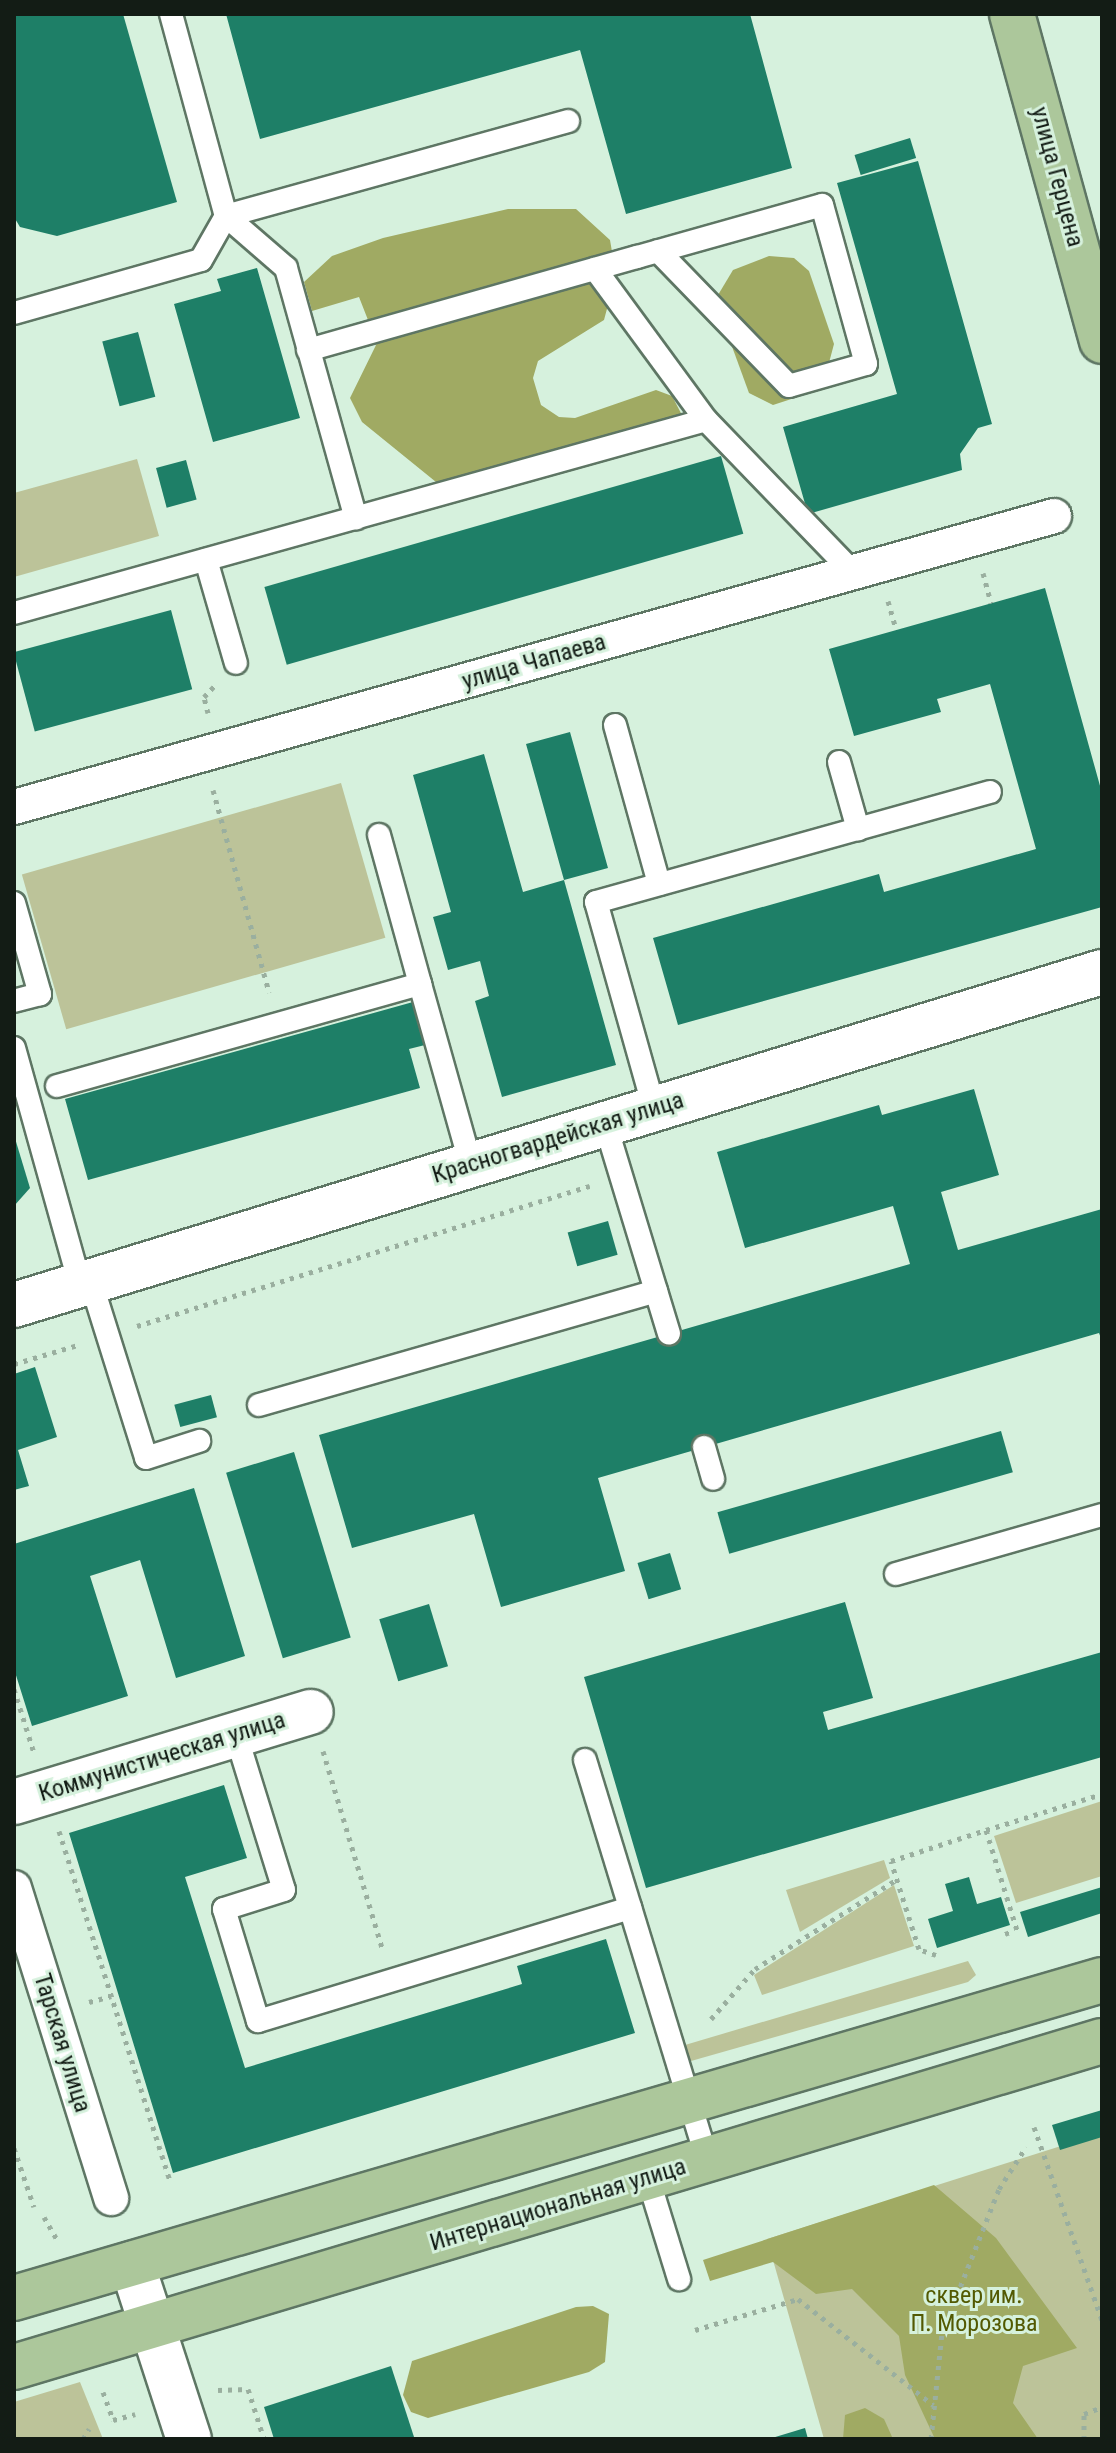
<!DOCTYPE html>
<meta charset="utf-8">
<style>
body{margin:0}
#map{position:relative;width:1116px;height:2453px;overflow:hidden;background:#d6f1dd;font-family:"Roboto Condensed",sans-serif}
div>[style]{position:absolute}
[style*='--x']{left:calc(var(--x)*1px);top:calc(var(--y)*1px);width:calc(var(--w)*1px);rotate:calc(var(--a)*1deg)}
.green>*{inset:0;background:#bcc399;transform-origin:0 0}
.forest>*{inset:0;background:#a0aa63}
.building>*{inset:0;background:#1e7f67;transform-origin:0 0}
.path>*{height:5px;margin-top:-2.5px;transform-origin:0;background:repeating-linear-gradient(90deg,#9aaf9f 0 4px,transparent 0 10px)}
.roads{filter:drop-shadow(2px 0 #5e7664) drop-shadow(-2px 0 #5e7664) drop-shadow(0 2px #5e7664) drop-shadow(0 -2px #5e7664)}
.service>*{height:22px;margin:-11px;padding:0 11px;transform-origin:11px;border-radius:11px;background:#fff}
.pedestrian>*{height:34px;margin:-17px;padding:0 17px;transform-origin:17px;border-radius:17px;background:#fff}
.minor>*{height:44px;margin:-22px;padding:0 22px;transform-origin:22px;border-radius:22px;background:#fff}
.primary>*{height:44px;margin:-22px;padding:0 22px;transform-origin:22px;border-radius:22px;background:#acc79b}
span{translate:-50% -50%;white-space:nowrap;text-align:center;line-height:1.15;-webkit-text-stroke:6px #d6f1dd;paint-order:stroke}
.street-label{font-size:24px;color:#131c15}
.park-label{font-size:24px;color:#525902}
.frame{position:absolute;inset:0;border:16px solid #131c15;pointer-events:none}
</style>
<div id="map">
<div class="green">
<div style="clip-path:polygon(137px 459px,159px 536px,14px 577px,14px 493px)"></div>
<div style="left:341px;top:783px;width:161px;height:332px;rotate:74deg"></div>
<div style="clip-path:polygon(1102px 1801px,1102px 1876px,1016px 1903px,994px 1836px)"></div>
<div style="clip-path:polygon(884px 1860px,890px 1878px,800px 1932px,786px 1890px)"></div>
<div style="clip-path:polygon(894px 1885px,914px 1946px,762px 1995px,754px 1975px)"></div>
<div style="clip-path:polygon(968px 1961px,976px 1975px,968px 1982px,684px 2063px,679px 2049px,685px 2045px)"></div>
<div style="clip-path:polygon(1102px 2133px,1102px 2439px,824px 2439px,767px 2239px)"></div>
<div style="clip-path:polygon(80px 2382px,103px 2439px,14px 2439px,14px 2402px)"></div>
</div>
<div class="forest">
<div style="clip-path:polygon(508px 209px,576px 209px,610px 240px,616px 275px,604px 320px,538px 361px,533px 378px,541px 405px,559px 417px,575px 418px,656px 390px,672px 396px,683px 417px,436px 482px,362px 422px,350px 398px,377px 343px,359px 297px,312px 311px,304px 282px,332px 256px,383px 238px)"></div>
<div style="clip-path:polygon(769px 256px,794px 258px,809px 271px,834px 344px,822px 389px,773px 405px,749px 393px,715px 300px,733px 270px)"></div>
<div style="clip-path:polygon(934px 2185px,996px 2238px,1077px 2348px,1023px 2366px,1013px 2403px,1038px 2439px,935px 2439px,905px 2375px,899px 2336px,852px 2289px,816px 2294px,773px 2262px,710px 2281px,703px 2260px)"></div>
<div style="clip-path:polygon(593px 2306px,609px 2314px,605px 2362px,589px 2372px,428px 2418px,411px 2412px,403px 2395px,412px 2361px,576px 2307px)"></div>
<div style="clip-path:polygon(865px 2408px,884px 2419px,893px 2439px,843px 2439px,845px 2415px)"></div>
</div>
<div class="building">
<div style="clip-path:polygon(14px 14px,123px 14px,177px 202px,57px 236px,20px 227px,14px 217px)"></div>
<div style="clip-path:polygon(226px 14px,750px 14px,792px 168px,626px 214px,580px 50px,260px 139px)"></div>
<div style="left:910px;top:138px;width:21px;height:58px;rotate:73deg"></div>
<div style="clip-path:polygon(918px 161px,992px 424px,978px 428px,960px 454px,962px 470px,808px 514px,783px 427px,897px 394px,837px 183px)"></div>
<div style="clip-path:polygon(257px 268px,300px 418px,213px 442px,174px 304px,221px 291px,217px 279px)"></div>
<div style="left:138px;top:332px;width:67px;height:37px;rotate:75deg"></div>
<div style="left:721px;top:456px;width:81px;height:475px;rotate:74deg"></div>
<div style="left:186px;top:460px;width:41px;height:31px;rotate:75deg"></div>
<div style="clip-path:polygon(1045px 588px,1102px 793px,1102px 907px,678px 1025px,653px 938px,879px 874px,884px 892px,1036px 849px,990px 684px,937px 699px,941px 712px,854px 736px,829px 649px)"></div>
<div style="left:171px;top:610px;width:82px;height:163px;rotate:75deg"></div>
<div style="clip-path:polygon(570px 732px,608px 868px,564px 880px,616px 1065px,502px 1097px,475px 1001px,489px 996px,480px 961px,448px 970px,433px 917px,451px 912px,413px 775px,484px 754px,523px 892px,564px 880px,526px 744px)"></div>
<div style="clip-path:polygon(413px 1002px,425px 1045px,409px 1049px,420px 1088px,88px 1180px,65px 1099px)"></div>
<div style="clip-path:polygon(974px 1089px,999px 1175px,941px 1192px,958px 1250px,1102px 1209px,1102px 1341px,1099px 1333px,598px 1478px,625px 1571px,501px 1607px,474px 1514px,352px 1548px,319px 1435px,910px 1264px,893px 1206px,745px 1248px,717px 1152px,879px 1105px,882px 1115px)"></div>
<div style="clip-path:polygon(14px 1135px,30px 1188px,14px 1206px)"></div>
<div style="left:608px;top:1221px;width:35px;height:42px;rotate:74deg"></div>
<div style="clip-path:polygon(35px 1367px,57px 1437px,18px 1450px,29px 1486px,14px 1490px,14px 1374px)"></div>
<div style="left:211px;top:1395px;width:23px;height:38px;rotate:75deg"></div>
<div style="left:1001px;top:1431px;width:43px;height:295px;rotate:74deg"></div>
<div style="left:294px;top:1452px;width:194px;height:71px;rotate:73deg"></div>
<div style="clip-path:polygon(194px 1488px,245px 1656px,176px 1678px,140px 1560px,90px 1576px,128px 1696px,32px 1726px,14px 1669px,14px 1544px)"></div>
<div style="left:670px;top:1553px;width:38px;height:34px;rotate:73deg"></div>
<div style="clip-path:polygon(845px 1602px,873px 1698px,823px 1712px,828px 1730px,1102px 1652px,1102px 1757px,646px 1888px,584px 1677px)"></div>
<div style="left:429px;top:1604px;width:65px;height:52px;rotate:73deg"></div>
<div style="clip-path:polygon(224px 1785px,247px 1858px,185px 1877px,245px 2068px,522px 1984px,517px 1966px,606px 1939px,635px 2033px,173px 2173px,69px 1833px)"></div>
<div style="clip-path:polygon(969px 1877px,977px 1904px,1001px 1897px,1010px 1925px,937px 1948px,928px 1919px,953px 1911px,945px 1884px)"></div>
<div style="clip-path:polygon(1102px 1887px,1102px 1913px,1028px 1937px,1020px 1912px)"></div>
<div style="clip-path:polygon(1102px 2110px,1102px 2137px,1060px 2150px,1052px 2125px)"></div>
<div style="clip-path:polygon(391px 2366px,414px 2437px,274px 2439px,264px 2407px)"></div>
<div style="clip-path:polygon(805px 2428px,808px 2439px,772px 2439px,772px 2438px)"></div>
</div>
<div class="path">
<div style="--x:983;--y:573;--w:31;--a:75"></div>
<div style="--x:888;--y:601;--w:29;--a:74"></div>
<div style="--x:208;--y:713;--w:16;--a:-104"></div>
<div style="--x:204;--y:697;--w:18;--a:-47"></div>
<div style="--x:213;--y:790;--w:210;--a:74.5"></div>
<div style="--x:137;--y:1326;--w:474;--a:-17.2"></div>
<div style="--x:14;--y:1364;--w:67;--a:-16.5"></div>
<div style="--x:14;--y:1689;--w:67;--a:72.6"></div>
<div style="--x:323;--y:1751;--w:206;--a:73.3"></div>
<div style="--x:986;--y:1830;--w:121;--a:-17.2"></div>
<div style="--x:59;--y:1831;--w:367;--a:72.4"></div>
<div style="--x:1005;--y:1934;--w:9;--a:-21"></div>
<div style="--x:936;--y:1955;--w:18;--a:-161"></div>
<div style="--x:919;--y:1949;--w:92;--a:-107.7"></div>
<div style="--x:891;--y:1861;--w:100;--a:-18.1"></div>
<div style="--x:986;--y:1830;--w:105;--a:72.8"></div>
<div style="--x:89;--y:2002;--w:23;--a:-15"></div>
<div style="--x:711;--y:2019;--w:67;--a:-48.7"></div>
<div style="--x:755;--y:1969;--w:167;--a:-32.3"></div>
<div style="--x:1034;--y:2127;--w:205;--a:70.6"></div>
<div style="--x:14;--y:2148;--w:62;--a:71.3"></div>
<div style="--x:44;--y:2217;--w:28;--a:60"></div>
<div style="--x:695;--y:2330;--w:108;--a:-16.8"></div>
<div style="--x:798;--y:2299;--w:172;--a:38.1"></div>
<div style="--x:218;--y:2390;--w:30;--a:-2"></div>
<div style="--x:248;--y:2389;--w:52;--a:72.3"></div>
<div style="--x:103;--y:2392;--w:30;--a:70"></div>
<div style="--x:113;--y:2420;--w:23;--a:-15"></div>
<div style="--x:83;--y:2439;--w:12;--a:-59"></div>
<div style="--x:931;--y:2439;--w:107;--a:-84.1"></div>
<div style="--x:942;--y:2333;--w:155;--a:-68.4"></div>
<div style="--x:999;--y:2189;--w:50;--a:-57.3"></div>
<div style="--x:1084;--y:2439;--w:25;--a:-90"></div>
<div style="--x:1084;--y:2414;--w:19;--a:-21"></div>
</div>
<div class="roads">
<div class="service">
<div style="--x:171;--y:14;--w:209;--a:74.8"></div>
<div style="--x:226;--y:216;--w:79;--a:40.9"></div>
<div style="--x:286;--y:268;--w:260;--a:74.4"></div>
<div style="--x:595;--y:269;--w:187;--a:53.7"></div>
<div style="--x:14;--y:313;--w:194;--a:-15.8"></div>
<div style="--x:201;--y:260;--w:51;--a:-60.4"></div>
<div style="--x:226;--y:216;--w:355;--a:-15.5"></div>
<div style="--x:308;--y:350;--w:342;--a:-15.8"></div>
<div style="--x:637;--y:257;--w:192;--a:-15.7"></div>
<div style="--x:822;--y:205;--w:165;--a:74.5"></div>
<div style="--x:866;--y:364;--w:80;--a:164.1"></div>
<div style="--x:789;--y:386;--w:188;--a:-134.1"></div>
<div style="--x:206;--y:560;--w:107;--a:73.8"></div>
<div style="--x:14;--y:613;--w:718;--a:-15.58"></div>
<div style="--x:706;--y:420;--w:211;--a:46"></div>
<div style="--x:615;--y:725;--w:165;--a:74.5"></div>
<div style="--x:839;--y:762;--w:70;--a:74.2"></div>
<div style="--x:379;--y:835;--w:155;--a:74.6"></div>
<div style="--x:14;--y:903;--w:95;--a:74.1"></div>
<div style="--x:40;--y:994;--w:27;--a:165"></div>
<div style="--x:14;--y:1048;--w:246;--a:74.4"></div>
<div style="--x:57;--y:1086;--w:377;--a:-15.7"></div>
<div style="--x:420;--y:984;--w:188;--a:74.3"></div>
<div style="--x:654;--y:1108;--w:214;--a:-105.7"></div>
<div style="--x:596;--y:902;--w:409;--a:-15.6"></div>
<div style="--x:605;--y:1123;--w:220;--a:73.1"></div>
<div style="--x:91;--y:1282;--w:184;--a:72.6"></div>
<div style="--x:146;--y:1458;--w:56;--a:-17.8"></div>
<div style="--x:259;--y:1405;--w:413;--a:-16"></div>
<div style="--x:704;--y:1447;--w:33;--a:74"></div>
<div style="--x:896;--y:1574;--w:214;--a:-16"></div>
<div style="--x:236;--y:1735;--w:162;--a:72.8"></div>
<div style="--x:284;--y:1890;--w:63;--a:162.4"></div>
<div style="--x:224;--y:1909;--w:117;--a:73.1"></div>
<div style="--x:258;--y:2021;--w:389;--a:-16.9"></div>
<div style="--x:585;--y:1760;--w:418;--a:73"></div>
<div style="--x:648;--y:2178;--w:106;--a:72.9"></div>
</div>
<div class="pedestrian">
<div style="--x:14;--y:807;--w:1080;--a:-15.63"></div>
<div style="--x:14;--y:1888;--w:325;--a:72.6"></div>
</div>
<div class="minor">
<div style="--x:14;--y:1305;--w:1138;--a:-17.02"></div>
<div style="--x:14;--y:1802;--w:310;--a:-16.9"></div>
<div style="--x:132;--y:2264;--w:184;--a:72"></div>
</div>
<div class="primary">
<div style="--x:1012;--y:14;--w:339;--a:74.6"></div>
<div style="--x:14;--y:2298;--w:1134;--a:-16.29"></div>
<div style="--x:14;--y:2367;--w:1136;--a:-16.68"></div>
</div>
</div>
<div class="street-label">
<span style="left:1057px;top:177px;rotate:75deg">улица Герцена</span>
<span style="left:534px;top:662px;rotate:-16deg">улица Чапаева</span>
<span style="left:558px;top:1138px;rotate:-17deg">Красногвардейская улица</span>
<span style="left:162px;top:1757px;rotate:-17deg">Коммунистическая улица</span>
<span style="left:62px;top:2043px;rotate:73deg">Тарская улица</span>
<span style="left:558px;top:2205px;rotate:-17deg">Интернациональная улица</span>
</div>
<div class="park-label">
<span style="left:974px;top:2310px">сквер им.<br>П. Морозова</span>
</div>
<div class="frame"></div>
</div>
